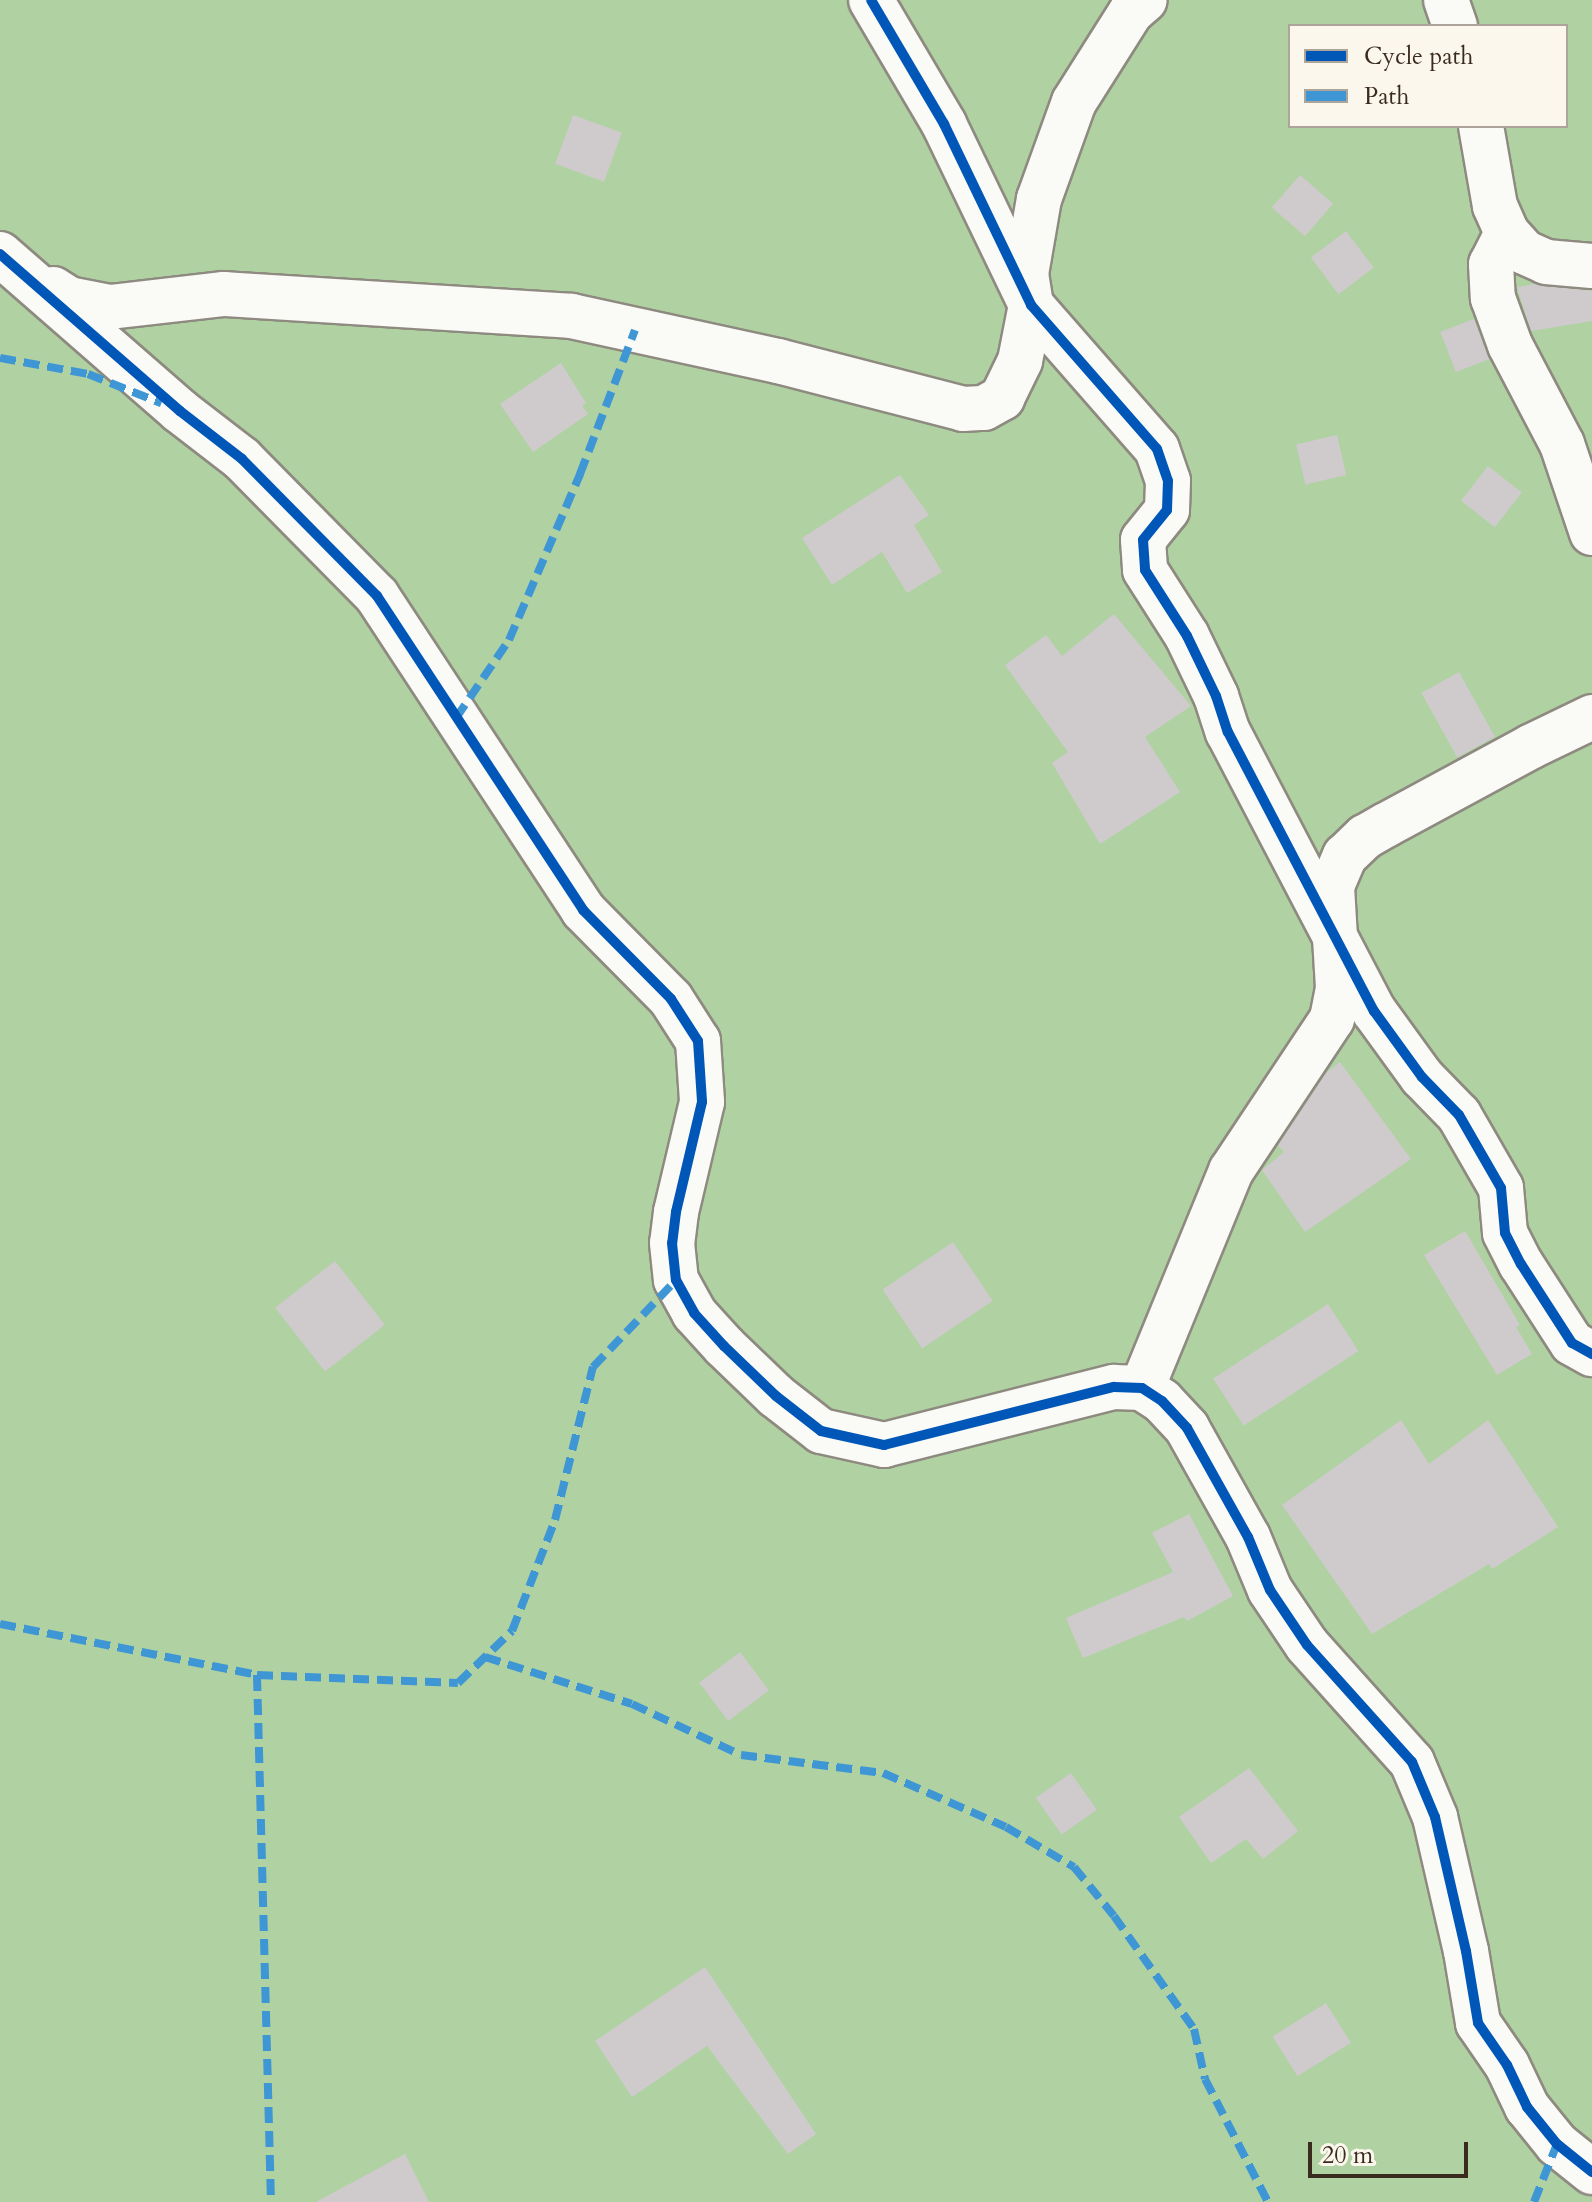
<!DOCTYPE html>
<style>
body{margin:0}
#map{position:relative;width:1592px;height:2202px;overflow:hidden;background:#e1ddcc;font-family:Cardo,serif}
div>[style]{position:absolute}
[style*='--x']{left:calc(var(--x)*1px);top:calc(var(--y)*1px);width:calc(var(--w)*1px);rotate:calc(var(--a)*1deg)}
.green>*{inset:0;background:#b0d1a2}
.building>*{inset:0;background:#cfcbcd;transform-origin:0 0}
.roads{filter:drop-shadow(2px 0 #8e8a80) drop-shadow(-2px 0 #8e8a80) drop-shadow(0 2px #8e8a80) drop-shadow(0 -2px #8e8a80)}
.minor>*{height:44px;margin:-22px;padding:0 22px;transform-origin:22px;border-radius:22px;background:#fafaf7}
.quiet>*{height:8px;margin-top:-4px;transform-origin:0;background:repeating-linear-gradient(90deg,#3e96d5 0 16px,transparent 0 24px)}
.cycleway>*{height:10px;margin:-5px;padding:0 5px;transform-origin:5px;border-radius:5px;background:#0057b8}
span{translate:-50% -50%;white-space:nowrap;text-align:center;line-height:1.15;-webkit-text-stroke:8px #fbf7ec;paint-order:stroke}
.legend{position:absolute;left:1288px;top:24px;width:280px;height:104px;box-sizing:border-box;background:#fbf7ec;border:2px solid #aea59a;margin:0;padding:10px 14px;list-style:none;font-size:24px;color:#3b2a1e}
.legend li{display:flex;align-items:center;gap:16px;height:40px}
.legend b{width:40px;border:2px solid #aea59a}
.scale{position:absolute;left:1308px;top:2142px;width:160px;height:36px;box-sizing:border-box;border:4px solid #3b2a1e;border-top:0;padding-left:10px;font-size:24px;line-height:28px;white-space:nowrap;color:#3b2a1e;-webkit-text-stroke:6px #fbf7ec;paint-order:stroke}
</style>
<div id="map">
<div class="green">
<div style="clip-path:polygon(evenodd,0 0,1592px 0,1592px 2202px,0 2202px,0 0,1290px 26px,1566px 26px,1566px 126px,1290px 126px,1290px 26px)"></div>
</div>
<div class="building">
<div style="left:573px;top:115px;width:52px;height:52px;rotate:20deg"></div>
<div style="left:1300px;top:175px;width:44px;height:43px;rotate:41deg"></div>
<div style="left:1346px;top:231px;width:46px;height:44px;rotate:53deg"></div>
<div style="clip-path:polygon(1534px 284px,1592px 291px,1592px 321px,1531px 331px,1517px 287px)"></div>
<div style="left:1474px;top:319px;width:43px;height:36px;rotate:69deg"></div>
<div style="clip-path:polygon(561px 363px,586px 403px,582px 406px,588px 414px,533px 452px,500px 404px)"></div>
<div style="left:1337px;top:435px;width:41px;height:42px;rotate:77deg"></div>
<div style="left:1488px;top:466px;width:43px;height:44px;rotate:38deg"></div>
<div style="clip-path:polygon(900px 475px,929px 515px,914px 525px,942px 572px,907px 593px,882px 552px,832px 585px,802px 538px)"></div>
<div style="clip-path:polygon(1114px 614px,1191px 706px,1145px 737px,1180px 792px,1100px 844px,1052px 763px,1068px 752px,1005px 665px,1046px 635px,1062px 656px)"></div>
<div style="left:1459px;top:672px;width:74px;height:43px;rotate:61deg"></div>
<div style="clip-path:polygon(1340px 1062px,1411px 1159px,1305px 1232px,1262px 1170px,1284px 1152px,1278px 1145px,1326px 1073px)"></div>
<div style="clip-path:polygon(1465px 1231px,1520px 1325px,1516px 1327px,1532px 1354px,1497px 1375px,1424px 1255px)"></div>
<div style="left:953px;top:1242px;width:71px;height:85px;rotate:56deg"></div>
<div style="left:335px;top:1261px;width:81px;height:76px;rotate:52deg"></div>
<div style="left:1328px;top:1304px;width:56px;height:137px;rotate:57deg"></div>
<div style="clip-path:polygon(1401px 1420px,1429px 1464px,1488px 1420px,1558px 1527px,1492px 1569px,1489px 1564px,1372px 1634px,1282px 1505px)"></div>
<div style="clip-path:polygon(1189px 1514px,1233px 1596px,1187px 1621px,1184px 1617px,1083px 1658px,1066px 1618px,1173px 1572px,1152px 1533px)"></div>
<div style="left:740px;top:1652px;width:48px;height:51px;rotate:53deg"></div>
<div style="clip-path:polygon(1249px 1768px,1298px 1831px,1263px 1859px,1246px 1839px,1211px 1863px,1179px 1817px)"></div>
<div style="left:1071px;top:1773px;width:45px;height:43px;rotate:55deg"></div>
<div style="clip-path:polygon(705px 1967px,816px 2134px,788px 2154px,707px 2046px,632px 2097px,595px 2041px)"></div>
<div style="left:1326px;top:2003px;width:47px;height:63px;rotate:58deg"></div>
<div style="clip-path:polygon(405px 2154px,429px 2202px,316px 2202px)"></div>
</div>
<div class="roads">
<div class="minor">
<div style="--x:871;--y:0;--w:144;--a:59.5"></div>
<div style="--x:944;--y:124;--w:201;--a:64.3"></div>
<div style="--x:1031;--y:305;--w:191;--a:48.8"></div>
<div style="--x:1157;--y:449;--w:34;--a:71"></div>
<div style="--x:1168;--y:481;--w:29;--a:92"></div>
<div style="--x:1167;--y:510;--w:38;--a:129"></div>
<div style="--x:1143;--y:540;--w:30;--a:86"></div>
<div style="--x:1145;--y:570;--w:78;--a:57.5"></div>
<div style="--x:1187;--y:636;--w:67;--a:64.2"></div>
<div style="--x:1216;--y:696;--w:38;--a:72"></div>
<div style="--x:1228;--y:732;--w:315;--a:62.4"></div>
<div style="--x:1374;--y:1011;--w:82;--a:54"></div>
<div style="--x:1422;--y:1077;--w:53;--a:45.8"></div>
<div style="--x:1459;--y:1115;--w:84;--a:60.1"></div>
<div style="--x:1501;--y:1188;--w:45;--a:84.9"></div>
<div style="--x:1505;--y:1233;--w:35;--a:63"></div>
<div style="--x:1521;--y:1264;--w:94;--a:57.2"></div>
<div style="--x:1572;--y:1343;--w:23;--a:29"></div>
<div style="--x:1446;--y:0;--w:28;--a:71"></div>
<div style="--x:1481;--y:126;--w:81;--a:80.1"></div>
<div style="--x:1495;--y:206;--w:30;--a:66"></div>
<div style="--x:1507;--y:233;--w:25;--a:48"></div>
<div style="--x:1524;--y:252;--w:24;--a:24"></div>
<div style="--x:1546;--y:262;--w:46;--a:5"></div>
<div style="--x:1507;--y:233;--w:35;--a:117"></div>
<div style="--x:1491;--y:264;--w:34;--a:87"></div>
<div style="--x:1493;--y:298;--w:50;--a:70.1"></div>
<div style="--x:1510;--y:345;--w:112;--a:62.3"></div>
<div style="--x:1562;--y:444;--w:94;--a:71.4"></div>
<div style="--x:0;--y:254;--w:239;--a:41.1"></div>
<div style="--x:180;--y:411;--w:78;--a:37.7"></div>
<div style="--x:242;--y:459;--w:192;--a:45.4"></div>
<div style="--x:377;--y:596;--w:376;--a:56.7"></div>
<div style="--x:583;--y:910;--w:125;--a:45.3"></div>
<div style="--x:671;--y:999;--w:50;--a:57.3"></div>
<div style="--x:698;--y:1041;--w:61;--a:86.2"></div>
<div style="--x:702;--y:1102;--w:113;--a:103.3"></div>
<div style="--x:676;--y:1212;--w:31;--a:97"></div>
<div style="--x:672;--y:1243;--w:37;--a:84"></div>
<div style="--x:676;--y:1280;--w:38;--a:61"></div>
<div style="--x:694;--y:1313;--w:45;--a:47.7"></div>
<div style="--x:724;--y:1346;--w:72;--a:43.9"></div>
<div style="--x:776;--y:1396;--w:57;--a:37.9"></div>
<div style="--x:821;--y:1431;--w:65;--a:12.5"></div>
<div style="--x:884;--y:1445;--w:237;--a:-14.2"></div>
<div style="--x:1114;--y:1387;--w:28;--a:2"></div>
<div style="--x:1142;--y:1388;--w:24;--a:33"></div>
<div style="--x:1162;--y:1401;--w:37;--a:47"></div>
<div style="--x:1187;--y:1428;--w:125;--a:60.8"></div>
<div style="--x:1248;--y:1537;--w:57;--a:67.5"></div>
<div style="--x:1270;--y:1590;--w:66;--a:56.1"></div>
<div style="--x:1307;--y:1645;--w:157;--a:48.1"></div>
<div style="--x:1412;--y:1762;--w:60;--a:67.3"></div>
<div style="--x:1435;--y:1817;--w:138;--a:77"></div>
<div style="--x:1466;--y:1951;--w:73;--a:80.5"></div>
<div style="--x:1478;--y:2023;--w:51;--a:55.4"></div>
<div style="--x:1507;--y:2065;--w:47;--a:64.5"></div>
<div style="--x:1527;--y:2107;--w:48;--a:51"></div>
<div style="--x:1557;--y:2144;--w:45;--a:38.7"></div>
<div style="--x:53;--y:289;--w:19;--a:32"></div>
<div style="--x:69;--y:299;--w:42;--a:11"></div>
<div style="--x:110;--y:307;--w:115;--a:-6.5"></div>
<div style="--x:224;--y:294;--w:348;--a:3.6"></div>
<div style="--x:571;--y:316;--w:212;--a:12.3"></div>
<div style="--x:778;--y:361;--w:191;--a:14.5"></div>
<div style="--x:963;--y:409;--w:21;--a:-3"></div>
<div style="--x:984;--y:408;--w:21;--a:-29"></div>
<div style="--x:1002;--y:398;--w:41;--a:-64.1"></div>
<div style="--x:1020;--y:361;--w:57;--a:-78.9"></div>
<div style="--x:1031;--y:305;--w:31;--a:-99"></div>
<div style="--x:1026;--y:274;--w:76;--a:-80.2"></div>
<div style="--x:1039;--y:199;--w:103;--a:-70.2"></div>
<div style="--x:1074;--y:102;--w:107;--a:-57.7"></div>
<div style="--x:1131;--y:12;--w:18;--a:-41"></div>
<div style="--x:1142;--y:1388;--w:235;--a:-67.7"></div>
<div style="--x:1231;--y:1171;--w:182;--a:-56.4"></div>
<div style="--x:1332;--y:1019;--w:32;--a:-79"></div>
<div style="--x:1338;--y:988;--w:102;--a:-93.4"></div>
<div style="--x:1332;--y:886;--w:33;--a:-67"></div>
<div style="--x:1345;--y:856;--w:28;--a:-44"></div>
<div style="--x:1365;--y:837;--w:24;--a:-30"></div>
<div style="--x:1386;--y:825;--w:164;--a:-28.4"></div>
<div style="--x:1530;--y:747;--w:69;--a:-25.8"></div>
</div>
</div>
<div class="quiet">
<div style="--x:0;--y:358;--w:89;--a:10.3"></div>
<div style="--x:88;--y:374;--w:79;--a:21.7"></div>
<div style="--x:456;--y:718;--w:94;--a:-55.8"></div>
<div style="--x:509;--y:640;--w:181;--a:-66.8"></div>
<div style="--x:580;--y:474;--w:154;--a:-69.1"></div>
<div style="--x:0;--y:1624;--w:262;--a:11.2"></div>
<div style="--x:257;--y:1675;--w:201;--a:2.3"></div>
<div style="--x:458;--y:1683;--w:75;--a:-43.9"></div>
<div style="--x:512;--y:1631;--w:119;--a:-68.8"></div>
<div style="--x:555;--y:1520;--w:158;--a:-76.1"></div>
<div style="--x:593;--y:1367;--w:120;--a:-46.3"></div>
<div style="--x:485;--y:1657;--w:154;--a:17.7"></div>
<div style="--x:632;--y:1704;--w:120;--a:25.1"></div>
<div style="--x:741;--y:1755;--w:143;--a:7.2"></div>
<div style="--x:883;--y:1773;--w:134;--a:23.7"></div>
<div style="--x:1006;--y:1827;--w:79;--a:30.5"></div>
<div style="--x:1074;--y:1867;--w:63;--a:50.8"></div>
<div style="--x:1114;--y:1916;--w:138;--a:54.7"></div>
<div style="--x:1194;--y:2029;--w:51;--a:77.6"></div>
<div style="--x:1205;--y:2079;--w:138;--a:62.9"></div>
<div style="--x:257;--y:1675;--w:527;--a:88.48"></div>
<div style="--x:1534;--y:2202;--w:62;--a:-68.4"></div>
</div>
<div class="cycleway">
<div style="--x:871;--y:0;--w:144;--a:59.5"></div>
<div style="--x:944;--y:124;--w:201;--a:64.3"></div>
<div style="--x:1031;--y:305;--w:191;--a:48.8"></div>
<div style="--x:1157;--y:449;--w:34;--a:71"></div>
<div style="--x:1168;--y:481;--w:29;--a:92"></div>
<div style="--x:1167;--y:510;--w:38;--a:129"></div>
<div style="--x:1143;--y:540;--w:30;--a:86"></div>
<div style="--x:1145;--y:570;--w:78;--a:57.5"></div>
<div style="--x:1187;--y:636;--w:67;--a:64.2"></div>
<div style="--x:1216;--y:696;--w:38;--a:72"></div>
<div style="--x:1228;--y:732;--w:315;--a:62.4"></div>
<div style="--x:1374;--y:1011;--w:82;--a:54"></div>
<div style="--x:1422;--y:1077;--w:53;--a:45.8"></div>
<div style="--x:1459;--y:1115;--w:84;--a:60.1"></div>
<div style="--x:1501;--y:1188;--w:45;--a:84.9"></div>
<div style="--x:1505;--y:1233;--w:35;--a:63"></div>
<div style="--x:1521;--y:1264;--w:94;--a:57.2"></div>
<div style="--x:1572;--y:1343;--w:23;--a:29"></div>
<div style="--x:0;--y:254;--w:239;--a:41.1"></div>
<div style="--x:180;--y:411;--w:78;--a:37.7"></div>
<div style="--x:242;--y:459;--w:192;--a:45.4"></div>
<div style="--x:377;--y:596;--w:376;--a:56.7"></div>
<div style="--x:583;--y:910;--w:125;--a:45.3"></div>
<div style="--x:671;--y:999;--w:50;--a:57.3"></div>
<div style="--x:698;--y:1041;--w:61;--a:86.2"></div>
<div style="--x:702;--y:1102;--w:113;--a:103.3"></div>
<div style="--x:676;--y:1212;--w:31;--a:97"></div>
<div style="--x:672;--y:1243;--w:37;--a:84"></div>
<div style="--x:676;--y:1280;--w:38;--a:61"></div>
<div style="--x:694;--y:1313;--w:45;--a:47.7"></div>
<div style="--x:724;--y:1346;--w:72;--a:43.9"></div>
<div style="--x:776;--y:1396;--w:57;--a:37.9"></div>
<div style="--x:821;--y:1431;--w:65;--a:12.5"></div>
<div style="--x:884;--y:1445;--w:237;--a:-14.2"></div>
<div style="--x:1114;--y:1387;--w:28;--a:2"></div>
<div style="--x:1142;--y:1388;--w:24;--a:33"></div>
<div style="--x:1162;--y:1401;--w:37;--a:47"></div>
<div style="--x:1187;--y:1428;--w:125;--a:60.8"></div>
<div style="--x:1248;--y:1537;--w:57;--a:67.5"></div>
<div style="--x:1270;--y:1590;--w:66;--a:56.1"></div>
<div style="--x:1307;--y:1645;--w:157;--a:48.1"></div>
<div style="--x:1412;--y:1762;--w:60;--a:67.3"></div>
<div style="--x:1435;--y:1817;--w:138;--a:77"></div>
<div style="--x:1466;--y:1951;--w:73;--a:80.5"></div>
<div style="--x:1478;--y:2023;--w:51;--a:55.4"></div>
<div style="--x:1507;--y:2065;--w:47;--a:64.5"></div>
<div style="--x:1527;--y:2107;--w:48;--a:51"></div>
<div style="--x:1557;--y:2144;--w:45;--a:38.7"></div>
</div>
<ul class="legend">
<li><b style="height:10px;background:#0057b8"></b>Cycle path</li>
<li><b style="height:10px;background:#3e96d5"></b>Path</li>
</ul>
<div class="scale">20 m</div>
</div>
